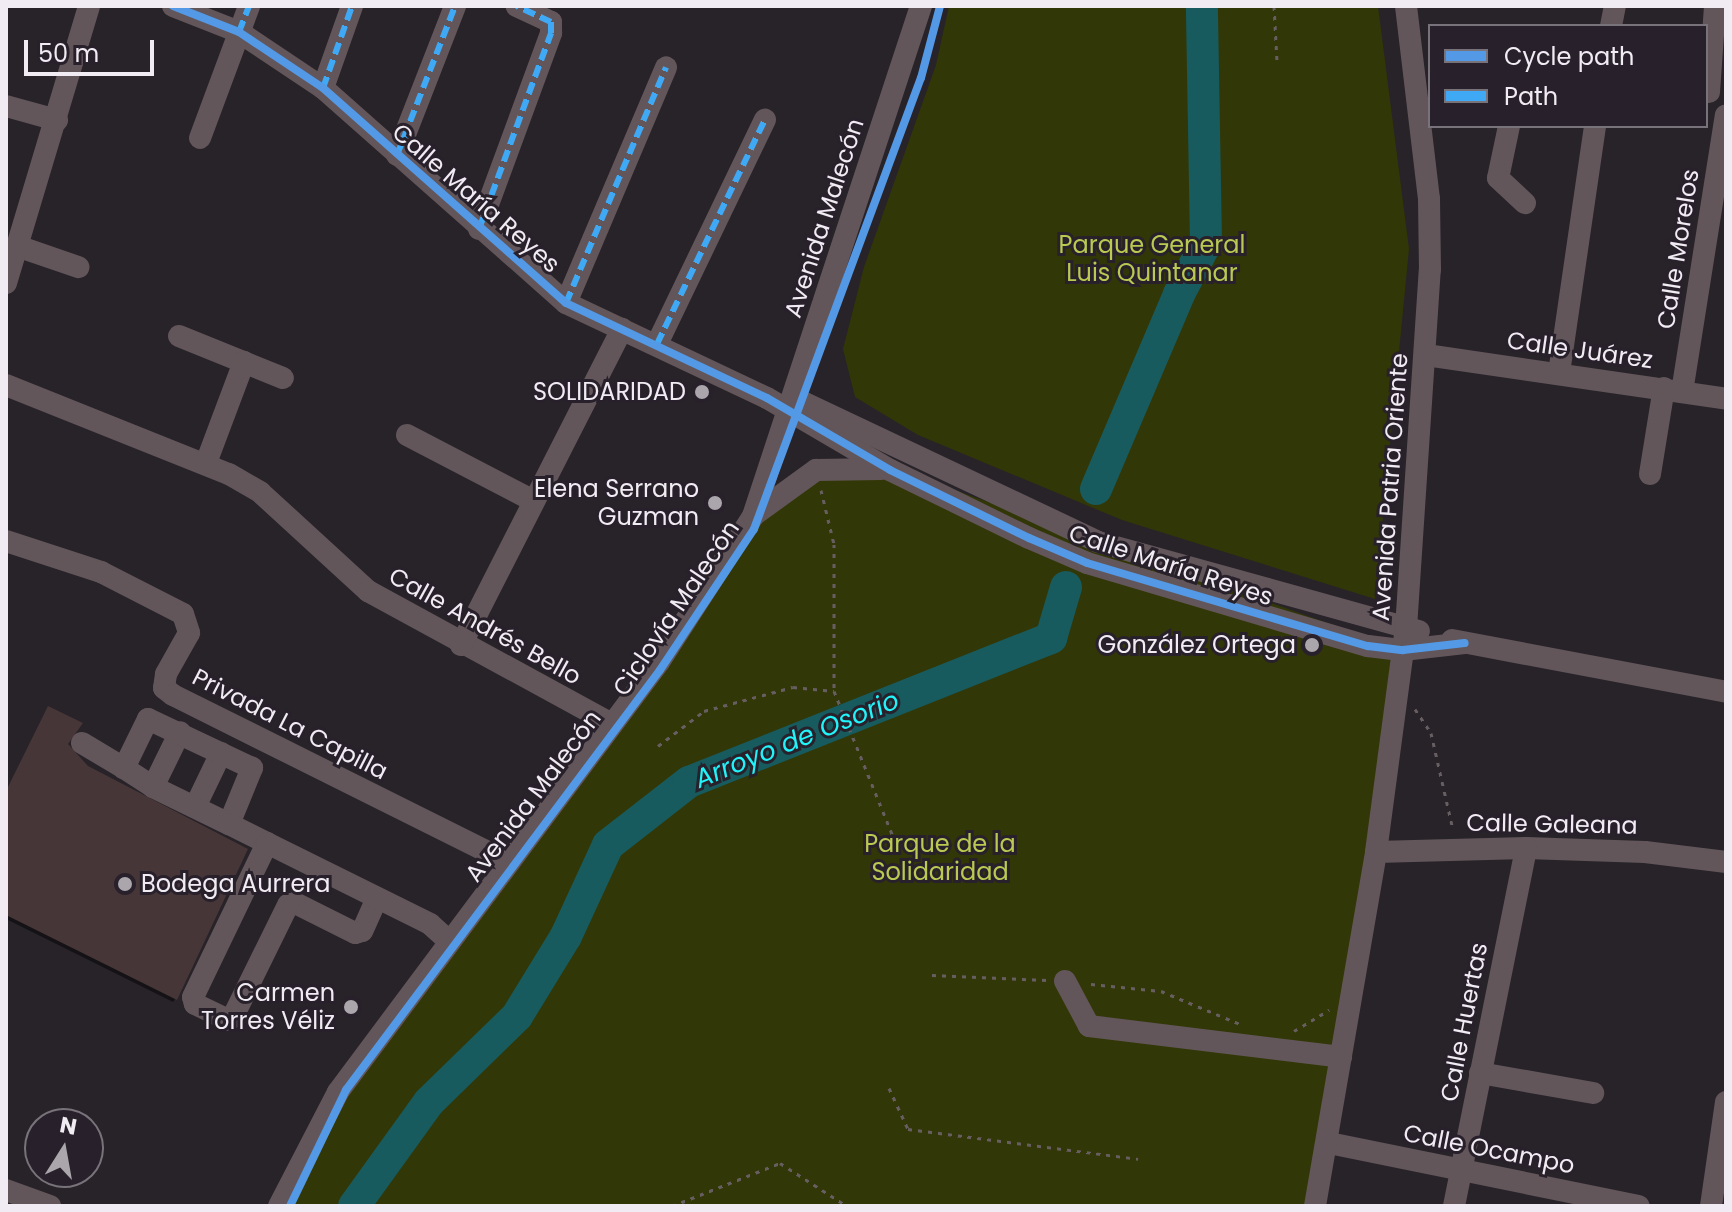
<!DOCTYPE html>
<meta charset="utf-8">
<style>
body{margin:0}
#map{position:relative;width:1732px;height:1212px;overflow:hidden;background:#272329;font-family:Poppins,sans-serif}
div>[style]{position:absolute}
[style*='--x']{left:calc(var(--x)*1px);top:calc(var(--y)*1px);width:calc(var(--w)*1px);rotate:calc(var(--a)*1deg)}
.green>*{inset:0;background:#323707}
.shadow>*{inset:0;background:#0007}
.river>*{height:32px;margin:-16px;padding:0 16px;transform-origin:16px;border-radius:16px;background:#185b5e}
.building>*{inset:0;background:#473638}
.path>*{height:3px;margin-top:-1.5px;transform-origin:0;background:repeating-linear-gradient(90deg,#675e61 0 4px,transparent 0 10px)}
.minor>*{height:22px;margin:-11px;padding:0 11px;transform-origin:11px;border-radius:11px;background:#62565a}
.quiet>*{height:6px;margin-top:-3px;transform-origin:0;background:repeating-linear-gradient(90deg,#3fa9f5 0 12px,transparent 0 18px)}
.cycleway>*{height:8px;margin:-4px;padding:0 4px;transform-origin:4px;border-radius:4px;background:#5399e6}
.dots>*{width:22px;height:22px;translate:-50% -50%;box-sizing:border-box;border:4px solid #28212b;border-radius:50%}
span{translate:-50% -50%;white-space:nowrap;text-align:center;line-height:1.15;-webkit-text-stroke:6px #28212b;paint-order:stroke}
.street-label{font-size:24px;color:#f1ecf3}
.park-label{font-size:24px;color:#b9c951}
.poi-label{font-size:24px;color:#f1ecf3}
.right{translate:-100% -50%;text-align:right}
.left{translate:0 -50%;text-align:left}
.water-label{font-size:26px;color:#21f3f9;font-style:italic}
.frame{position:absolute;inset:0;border:8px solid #f1ecf3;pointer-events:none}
.legend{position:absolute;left:1428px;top:24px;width:280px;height:104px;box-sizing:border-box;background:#28212b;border:2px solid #78727b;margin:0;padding:10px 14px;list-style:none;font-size:24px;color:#f1ecf3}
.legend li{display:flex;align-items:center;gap:16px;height:40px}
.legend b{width:40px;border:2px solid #78727b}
.north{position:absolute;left:24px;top:1108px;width:80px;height:80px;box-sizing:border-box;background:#28212b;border:2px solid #78727b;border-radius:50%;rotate:11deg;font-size:22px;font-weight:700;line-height:32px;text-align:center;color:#f1ecf3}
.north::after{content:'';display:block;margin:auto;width:28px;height:36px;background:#aaa6ac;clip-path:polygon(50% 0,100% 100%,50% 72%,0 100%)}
.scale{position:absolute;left:24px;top:40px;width:130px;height:36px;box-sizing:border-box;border:4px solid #f1ecf3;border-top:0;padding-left:10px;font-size:24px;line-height:28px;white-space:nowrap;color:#f1ecf3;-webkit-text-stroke:6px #28212b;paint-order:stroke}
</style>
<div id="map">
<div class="green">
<div style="clip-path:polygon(949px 6px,1378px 6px,1409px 249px,1375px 599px,1122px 520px,918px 435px,855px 397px,843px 349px,864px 267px,936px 65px)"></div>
<div style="clip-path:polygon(879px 463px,1403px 650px,1314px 1206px,292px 1206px,322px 1124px,753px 516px,816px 470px)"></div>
</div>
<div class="shadow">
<div style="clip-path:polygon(66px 744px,175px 999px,173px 1002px,6px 919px,6px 792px)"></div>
</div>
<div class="river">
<div style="--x:1096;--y:489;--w:212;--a:-66.9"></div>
<div style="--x:1179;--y:294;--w:58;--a:-62.1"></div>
<div style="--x:1206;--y:243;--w:237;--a:-91"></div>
<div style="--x:354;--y:1206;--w:128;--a:-54.2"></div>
<div style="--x:429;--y:1102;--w:123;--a:-44.3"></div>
<div style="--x:517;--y:1016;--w:94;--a:-58.5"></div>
<div style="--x:566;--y:936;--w:100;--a:-65.2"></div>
<div style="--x:608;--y:845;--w:103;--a:-37.9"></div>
<div style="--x:689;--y:782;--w:390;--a:-21.7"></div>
<div style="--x:1051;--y:638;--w:53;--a:-73.6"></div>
</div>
<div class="building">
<div style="clip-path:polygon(48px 706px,83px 723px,68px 744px,88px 766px,248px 849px,177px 1000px,6px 915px,6px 791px)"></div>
</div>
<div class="path">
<div style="--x:1274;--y:6;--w:55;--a:86.9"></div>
<div style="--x:821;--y:490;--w:56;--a:76.5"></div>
<div style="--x:834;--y:544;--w:147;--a:90"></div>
<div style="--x:834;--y:691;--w:165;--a:67.9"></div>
<div style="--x:1415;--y:709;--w:29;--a:56"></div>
<div style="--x:1431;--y:733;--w:99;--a:77.2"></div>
<div style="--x:658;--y:746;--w:58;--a:-37.3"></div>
<div style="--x:704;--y:711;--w:92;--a:-15.1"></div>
<div style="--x:793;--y:687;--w:41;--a:5.6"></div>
<div style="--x:932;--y:975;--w:115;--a:2.5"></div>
<div style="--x:1091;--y:984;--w:70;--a:5.7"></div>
<div style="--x:1161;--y:991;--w:86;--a:22.7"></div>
<div style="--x:1294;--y:1031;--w:41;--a:-31"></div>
<div style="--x:889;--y:1088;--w:45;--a:65.1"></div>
<div style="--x:908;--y:1129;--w:232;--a:7.4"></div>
<div style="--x:672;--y:1206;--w:116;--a:-21.7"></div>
<div style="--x:780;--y:1163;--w:80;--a:32.7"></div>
</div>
<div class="minor">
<div style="--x:173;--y:6;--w:71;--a:21.5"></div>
<div style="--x:239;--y:32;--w:101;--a:33.7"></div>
<div style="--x:323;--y:88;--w:324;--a:41.5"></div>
<div style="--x:566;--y:303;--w:222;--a:25.3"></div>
<div style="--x:767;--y:398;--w:143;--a:30.3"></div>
<div style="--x:890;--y:470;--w:155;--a:26.1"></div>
<div style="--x:1029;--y:538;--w:63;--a:23.3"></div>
<div style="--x:1087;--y:563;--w:293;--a:16.5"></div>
<div style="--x:1368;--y:646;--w:35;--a:7"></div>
<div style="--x:1403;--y:650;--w:62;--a:-6.4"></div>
<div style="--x:1611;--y:26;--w:20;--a:-79"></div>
<div style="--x:323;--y:88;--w:87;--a:-70.5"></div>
<div style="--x:1709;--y:92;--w:86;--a:-86"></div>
<div style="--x:6;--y:106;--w:53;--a:15.4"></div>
<div style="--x:1509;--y:126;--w:53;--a:101.9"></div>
<div style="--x:1498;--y:178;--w:37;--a:43"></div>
<div style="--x:200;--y:138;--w:141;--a:-69.6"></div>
<div style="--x:397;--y:155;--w:160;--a:-68.7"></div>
<div style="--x:479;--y:229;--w:209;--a:-69.8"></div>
<div style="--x:551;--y:33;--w:11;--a:-90"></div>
<div style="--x:551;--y:22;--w:38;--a:-155"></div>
<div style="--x:17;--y:246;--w:65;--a:19"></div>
<div style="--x:6;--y:283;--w:289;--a:-73.3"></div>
<div style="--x:566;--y:303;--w:256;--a:-67"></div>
<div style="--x:179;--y:336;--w:112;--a:22"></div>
<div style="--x:657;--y:344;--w:249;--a:-64.3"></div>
<div style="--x:1426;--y:355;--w:303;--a:8.3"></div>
<div style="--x:1559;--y:373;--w:250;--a:-81.7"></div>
<div style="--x:6;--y:385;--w:240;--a:21.8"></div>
<div style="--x:229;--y:474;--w:36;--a:30"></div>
<div style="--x:260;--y:492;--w:147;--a:42.5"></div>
<div style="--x:368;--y:591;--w:278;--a:28.6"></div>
<div style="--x:1682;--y:392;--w:280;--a:-81"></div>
<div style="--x:794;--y:398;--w:336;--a:25.3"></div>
<div style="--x:1098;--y:542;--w:333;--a:15.5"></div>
<div style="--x:407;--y:435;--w:143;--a:27.5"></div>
<div style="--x:206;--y:463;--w:108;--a:-69.4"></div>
<div style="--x:1650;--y:474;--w:87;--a:-80.8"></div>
<div style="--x:754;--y:515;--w:77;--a:-36"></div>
<div style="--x:816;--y:470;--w:65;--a:-0.9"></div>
<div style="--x:6;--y:541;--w:100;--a:18.1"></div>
<div style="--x:101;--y:572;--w:92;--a:27.1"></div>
<div style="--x:183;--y:614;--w:20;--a:72"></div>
<div style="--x:189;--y:633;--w:47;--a:119.3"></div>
<div style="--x:166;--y:674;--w:14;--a:98"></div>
<div style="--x:164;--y:688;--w:11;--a:38"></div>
<div style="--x:173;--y:695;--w:374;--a:26.5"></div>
<div style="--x:1452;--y:640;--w:279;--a:10.7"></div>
<div style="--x:461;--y:645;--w:355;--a:-63"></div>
<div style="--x:82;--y:743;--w:49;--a:30.8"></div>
<div style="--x:153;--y:787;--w:61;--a:-63.9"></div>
<div style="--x:195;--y:807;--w:60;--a:-64.3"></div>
<div style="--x:229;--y:824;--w:61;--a:-67.7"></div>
<div style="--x:252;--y:768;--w:115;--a:-154.8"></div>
<div style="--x:148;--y:719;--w:55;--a:116.1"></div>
<div style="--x:124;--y:768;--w:35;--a:33"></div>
<div style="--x:153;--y:787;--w:85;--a:26"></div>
<div style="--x:229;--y:824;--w:42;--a:26.6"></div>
<div style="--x:1376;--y:852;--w:150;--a:-1.5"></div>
<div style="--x:1526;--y:848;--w:119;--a:1.9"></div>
<div style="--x:1645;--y:852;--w:82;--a:7"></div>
<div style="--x:377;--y:898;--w:36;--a:114"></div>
<div style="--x:362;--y:931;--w:7;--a:164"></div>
<div style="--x:355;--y:933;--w:67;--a:-153.4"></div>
<div style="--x:295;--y:903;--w:7;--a:164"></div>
<div style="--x:288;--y:905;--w:125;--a:116.2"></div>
<div style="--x:233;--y:1017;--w:6;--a:149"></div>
<div style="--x:228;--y:1020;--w:37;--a:-154"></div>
<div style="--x:195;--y:1004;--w:7;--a:-106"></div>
<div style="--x:193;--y:997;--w:171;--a:-64.3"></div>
<div style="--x:267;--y:843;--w:182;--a:26.4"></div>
<div style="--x:430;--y:924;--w:25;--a:42"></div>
<div style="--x:1065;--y:981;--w:51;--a:61.9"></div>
<div style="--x:1089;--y:1026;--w:254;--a:7"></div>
<div style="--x:1480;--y:1073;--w:115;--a:10"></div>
<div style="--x:1329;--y:1143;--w:316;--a:11.5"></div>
<div style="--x:6;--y:1190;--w:47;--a:20"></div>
<div style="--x:279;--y:1206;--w:128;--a:-62.6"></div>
<div style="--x:338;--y:1092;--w:537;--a:-53.26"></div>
<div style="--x:659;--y:662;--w:174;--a:-57.2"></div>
<div style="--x:753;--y:516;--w:537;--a:-71.77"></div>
<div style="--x:1315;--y:1206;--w:359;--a:-80.2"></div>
<div style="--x:1376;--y:852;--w:226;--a:-82.4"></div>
<div style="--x:1406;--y:628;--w:359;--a:-86.2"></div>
<div style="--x:1430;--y:270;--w:71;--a:-90.8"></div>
<div style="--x:1429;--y:199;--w:194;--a:-96.8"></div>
<div style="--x:1454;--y:1206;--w:365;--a:-78.6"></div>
<div style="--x:1711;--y:1206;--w:105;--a:-81.8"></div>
</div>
<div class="quiet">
<div style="--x:239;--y:32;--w:28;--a:-69"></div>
<div style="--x:323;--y:88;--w:87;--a:-70.5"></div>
<div style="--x:397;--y:155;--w:160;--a:-68.7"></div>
<div style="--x:479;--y:229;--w:209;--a:-69.8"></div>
<div style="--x:551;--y:33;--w:11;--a:-90"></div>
<div style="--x:551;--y:22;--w:38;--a:-155"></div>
<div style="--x:566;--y:303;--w:256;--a:-67"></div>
<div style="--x:657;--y:344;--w:249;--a:-64.3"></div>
</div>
<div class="cycleway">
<div style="--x:173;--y:6;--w:71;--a:21.5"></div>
<div style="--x:239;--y:32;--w:101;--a:33.7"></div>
<div style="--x:323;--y:88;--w:324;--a:41.5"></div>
<div style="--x:566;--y:303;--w:222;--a:25.3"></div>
<div style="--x:767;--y:398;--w:143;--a:30.3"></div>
<div style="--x:890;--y:470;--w:155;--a:26.1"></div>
<div style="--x:1029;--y:538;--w:63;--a:23.3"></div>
<div style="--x:1087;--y:563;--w:293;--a:16.5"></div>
<div style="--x:1368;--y:646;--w:35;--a:7"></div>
<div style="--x:1403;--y:650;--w:62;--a:-6.4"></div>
<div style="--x:290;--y:1206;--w:129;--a:-64.2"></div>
<div style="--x:346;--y:1090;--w:524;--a:-53.22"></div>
<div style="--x:660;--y:670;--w:169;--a:-56.3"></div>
<div style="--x:754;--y:529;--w:481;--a:-69.7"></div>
<div style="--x:921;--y:78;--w:74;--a:-75.2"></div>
</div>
<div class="dots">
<div style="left:702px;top:392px;background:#aaa6ac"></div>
<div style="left:715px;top:503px;background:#aaa6ac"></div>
<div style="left:1312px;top:645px;background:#aaa6ac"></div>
<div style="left:125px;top:884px;background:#aaa6ac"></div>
<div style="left:351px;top:1007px;background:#aaa6ac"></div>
</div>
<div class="street-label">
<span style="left:476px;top:198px;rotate:41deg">Calle María Reyes</span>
<span style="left:824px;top:218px;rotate:-72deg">Avenida Malecón</span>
<span style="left:1678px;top:249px;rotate:-81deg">Calle Morelos</span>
<span style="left:1580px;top:350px;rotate:8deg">Calle Juárez</span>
<span style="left:1390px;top:487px;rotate:-86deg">Avenida Patria Oriente</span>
<span style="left:1171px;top:565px;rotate:18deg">Calle María Reyes</span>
<span style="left:676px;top:608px;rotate:-56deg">Ciclovía Malecón</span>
<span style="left:485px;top:626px;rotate:29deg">Calle Andrés Bello</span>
<span style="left:290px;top:724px;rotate:27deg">Privada La Capilla</span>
<span style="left:533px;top:796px;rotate:-53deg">Avenida Malecón</span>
<span style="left:1552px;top:824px;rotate:1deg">Calle Galeana</span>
<span style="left:1464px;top:1022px;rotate:-79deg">Calle Huertas</span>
<span style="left:1489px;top:1149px;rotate:11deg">Calle Ocampo</span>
</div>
<div class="park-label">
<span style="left:1152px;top:259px">Parque General<br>Luis Quintanar</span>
<span style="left:940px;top:858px">Parque de la<br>Solidaridad</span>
</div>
<div class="poi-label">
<span class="right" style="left:686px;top:392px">SOLIDARIDAD</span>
<span class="right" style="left:699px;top:503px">Elena Serrano<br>Guzman</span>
<span class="right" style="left:1296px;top:645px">González Ortega</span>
<span class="left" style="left:141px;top:884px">Bodega Aurrera</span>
<span class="right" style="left:335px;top:1007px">Carmen<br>Torres Véliz</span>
</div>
<div class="water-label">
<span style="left:797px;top:740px;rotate:-22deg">Arroyo de Osorio</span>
</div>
<div class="frame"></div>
<ul class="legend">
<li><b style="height:10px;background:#5399e6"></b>Cycle path</li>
<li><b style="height:10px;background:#3fa9f5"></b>Path</li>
</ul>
<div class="north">N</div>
<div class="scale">50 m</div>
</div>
